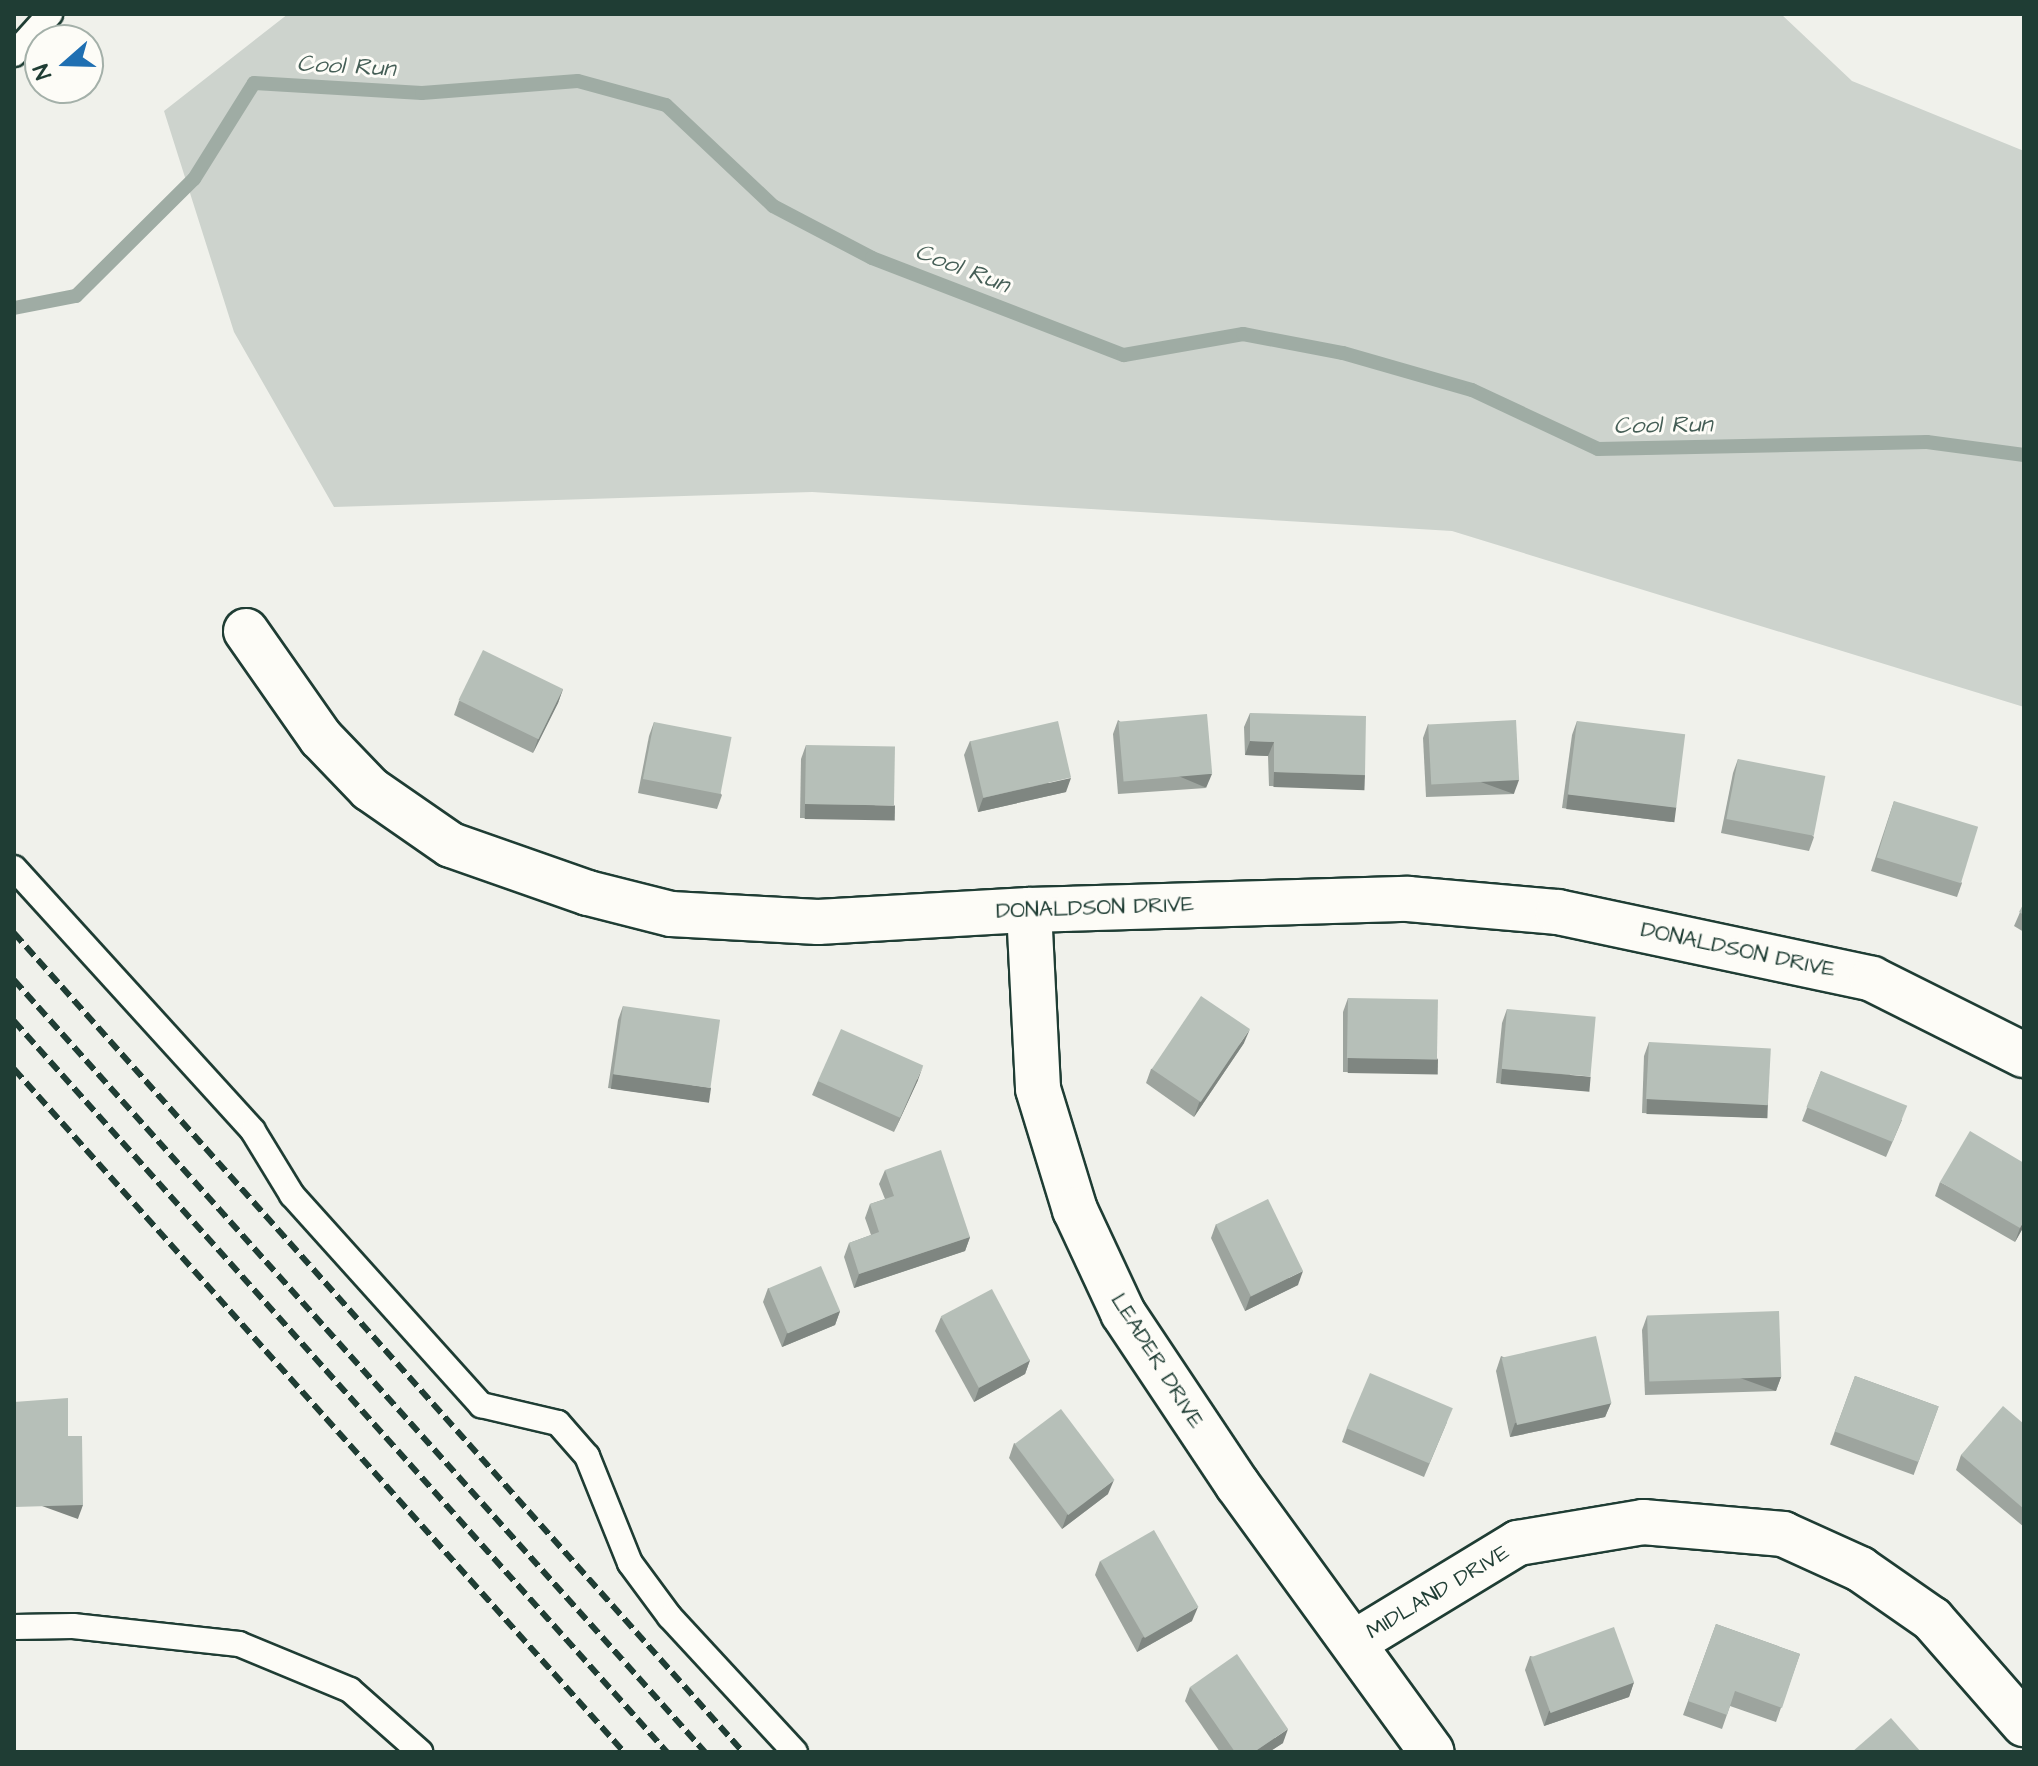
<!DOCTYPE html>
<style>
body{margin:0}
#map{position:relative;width:2038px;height:1766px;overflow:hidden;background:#f0f1eb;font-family:"Architects Daughter",sans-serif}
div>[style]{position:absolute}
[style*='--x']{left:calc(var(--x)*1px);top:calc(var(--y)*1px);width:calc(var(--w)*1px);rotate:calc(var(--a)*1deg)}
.green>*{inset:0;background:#cdd3cd}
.stream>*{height:14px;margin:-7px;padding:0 7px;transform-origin:7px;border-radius:7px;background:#9faca4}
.roads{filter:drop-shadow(2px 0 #1f3d34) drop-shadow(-2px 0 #1f3d34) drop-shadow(0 2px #1f3d34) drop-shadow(0 -2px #1f3d34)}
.service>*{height:24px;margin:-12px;padding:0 12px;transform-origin:12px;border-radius:12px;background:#fdfcf7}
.minor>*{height:44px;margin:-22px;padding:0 22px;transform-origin:22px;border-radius:22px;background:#fdfcf7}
.rail>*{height:6px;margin-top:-3px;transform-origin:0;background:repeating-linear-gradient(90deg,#1f3d34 0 12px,transparent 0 18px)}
.wall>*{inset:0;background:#9da49e;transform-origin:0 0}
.shaded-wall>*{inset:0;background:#7f8681;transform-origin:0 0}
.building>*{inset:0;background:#b6bfb8;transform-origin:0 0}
span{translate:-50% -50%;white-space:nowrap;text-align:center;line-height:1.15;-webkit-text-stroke:6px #fdfcf7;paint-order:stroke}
.street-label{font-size:22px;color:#1f3d34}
.water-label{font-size:24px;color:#455e56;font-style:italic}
.frame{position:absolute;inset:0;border:16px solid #1f3d34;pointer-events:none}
.north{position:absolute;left:24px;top:24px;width:80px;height:80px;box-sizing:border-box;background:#fdfcf7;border:2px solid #a4b0a9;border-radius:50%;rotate:250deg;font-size:22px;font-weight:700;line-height:32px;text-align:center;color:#1f3d34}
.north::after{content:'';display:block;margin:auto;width:28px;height:36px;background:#1f6fb2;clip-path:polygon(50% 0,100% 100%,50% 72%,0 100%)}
</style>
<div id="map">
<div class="green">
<div style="clip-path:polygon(288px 14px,1781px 14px,1852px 81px,2024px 151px,2024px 707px,1452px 531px,812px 492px,334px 507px,234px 332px,164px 111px)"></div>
</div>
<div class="stream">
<div style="--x:14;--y:308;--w:63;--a:-11"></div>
<div style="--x:76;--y:296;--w:166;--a:-44.8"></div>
<div style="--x:194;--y:179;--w:113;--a:-58"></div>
<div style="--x:254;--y:83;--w:168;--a:3.4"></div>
<div style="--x:422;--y:93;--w:156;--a:-4.4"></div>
<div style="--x:578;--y:81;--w:91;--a:15.3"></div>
<div style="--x:666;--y:105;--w:147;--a:43.3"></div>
<div style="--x:773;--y:206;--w:112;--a:27.7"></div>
<div style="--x:872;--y:258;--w:270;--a:21.1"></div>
<div style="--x:1124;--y:355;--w:121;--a:-10"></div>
<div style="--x:1243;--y:334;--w:102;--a:10.8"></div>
<div style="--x:1343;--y:353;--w:134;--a:16"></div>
<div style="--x:1472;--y:390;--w:139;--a:25.1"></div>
<div style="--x:1598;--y:449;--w:329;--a:-1.2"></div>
<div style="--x:1927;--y:442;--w:98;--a:7.6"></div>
</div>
<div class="roads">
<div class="service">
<div style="--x:14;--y:54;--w:54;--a:-48"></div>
<div style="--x:14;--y:868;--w:355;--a:47.7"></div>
<div style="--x:253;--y:1131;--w:75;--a:58.6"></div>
<div style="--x:292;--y:1195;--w:283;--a:48"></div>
<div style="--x:481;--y:1405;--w:79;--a:13.2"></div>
<div style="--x:558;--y:1423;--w:44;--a:48.7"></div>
<div style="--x:587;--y:1456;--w:115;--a:68.1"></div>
<div style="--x:630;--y:1563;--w:67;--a:53.5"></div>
<div style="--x:670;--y:1617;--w:184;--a:47.2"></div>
<div style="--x:14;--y:1627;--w:59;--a:-1"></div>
<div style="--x:73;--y:1626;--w:167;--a:6.2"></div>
<div style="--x:239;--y:1644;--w:120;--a:22.5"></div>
<div style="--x:350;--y:1690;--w:94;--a:41.5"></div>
</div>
<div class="minor">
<div style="--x:246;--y:631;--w:131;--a:55"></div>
<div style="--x:321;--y:738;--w:71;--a:46.1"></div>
<div style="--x:370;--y:789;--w:98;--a:34.7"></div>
<div style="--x:451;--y:845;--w:145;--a:19.3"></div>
<div style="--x:588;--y:893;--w:86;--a:14.2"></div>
<div style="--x:671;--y:914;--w:147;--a:3.1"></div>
<div style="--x:818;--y:922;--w:211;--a:-3.3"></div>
<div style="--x:1029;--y:910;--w:379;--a:-1.7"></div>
<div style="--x:1408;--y:899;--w:151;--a:5"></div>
<div style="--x:1558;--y:912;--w:321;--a:12"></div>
<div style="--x:1872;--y:979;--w:170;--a:26.6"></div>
<div style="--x:1029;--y:910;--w:179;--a:87.1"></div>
<div style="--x:1038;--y:1089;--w:127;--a:73"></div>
<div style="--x:1075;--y:1210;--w:114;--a:65"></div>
<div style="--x:1123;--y:1313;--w:206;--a:56.3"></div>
<div style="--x:1237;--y:1484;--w:331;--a:54"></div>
<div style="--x:1355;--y:1642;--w:191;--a:-31.3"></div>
<div style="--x:1518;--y:1543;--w:127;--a:-9.5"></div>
<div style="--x:1643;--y:1522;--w:141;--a:4.9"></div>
<div style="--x:1783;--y:1534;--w:85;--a:24.4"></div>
<div style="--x:1860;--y:1569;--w:88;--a:34.8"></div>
<div style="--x:1932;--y:1619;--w:140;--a:48.8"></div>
</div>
</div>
<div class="rail">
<div style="--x:14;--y:933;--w:1096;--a:48.33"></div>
<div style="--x:14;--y:980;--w:1036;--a:48.17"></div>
<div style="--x:14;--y:1021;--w:980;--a:48.23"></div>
<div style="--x:14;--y:1069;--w:916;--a:48.23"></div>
</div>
<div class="wall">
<div style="clip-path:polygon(563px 689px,558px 703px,533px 753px,454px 715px,459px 701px)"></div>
<div style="clip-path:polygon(1250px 713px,1365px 775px,1360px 789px,1269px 786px,1268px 756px,1245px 755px,1244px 727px)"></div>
<div style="clip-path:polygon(1118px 720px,1206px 788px,1118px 794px,1113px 734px)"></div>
<div style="clip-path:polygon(1577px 721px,1676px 808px,1671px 822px,1562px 808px,1572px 735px)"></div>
<div style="clip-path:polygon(654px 722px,722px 795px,717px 809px,638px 793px,649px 736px)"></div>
<div style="clip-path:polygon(1428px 724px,1514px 794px,1426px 797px,1423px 738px)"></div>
<div style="clip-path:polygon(970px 741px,1066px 792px,978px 812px,964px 755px)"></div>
<div style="clip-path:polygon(806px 745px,890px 819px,800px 818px,801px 759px)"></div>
<div style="clip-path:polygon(1738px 759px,1814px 837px,1809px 851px,1721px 833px,1733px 773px)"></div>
<div style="clip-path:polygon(1894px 801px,1962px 883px,1957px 897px,1871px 871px)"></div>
<div style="clip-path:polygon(2024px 903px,2024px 932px,2014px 926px)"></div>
<div style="clip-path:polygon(1348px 998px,1438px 1059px,1433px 1073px,1343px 1072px,1343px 1012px)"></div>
<div style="clip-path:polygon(623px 1006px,706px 1102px,608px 1088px,618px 1020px)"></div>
<div style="clip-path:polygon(1507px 1009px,1586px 1091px,1496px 1083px,1502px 1023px)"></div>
<div style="clip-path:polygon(1649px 1042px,1768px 1104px,1763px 1118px,1642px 1113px,1644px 1056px)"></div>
<div style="clip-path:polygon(1244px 1043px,1194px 1117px,1146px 1083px,1151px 1069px)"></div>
<div style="clip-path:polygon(1821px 1071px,1902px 1120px,1886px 1157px,1802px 1121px)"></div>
<div style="clip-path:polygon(918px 1080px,894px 1132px,812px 1095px,818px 1081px)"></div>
<div style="clip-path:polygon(885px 1170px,970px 1237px,965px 1251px,854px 1288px,844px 1257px,849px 1243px,871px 1235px,865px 1218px,870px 1204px,885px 1199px,879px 1184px)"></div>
<div style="clip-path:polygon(1940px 1182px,2024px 1226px,2015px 1242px,1935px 1196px)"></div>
<div style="clip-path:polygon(1216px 1224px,1298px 1285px,1245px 1311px,1211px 1238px)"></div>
<div style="clip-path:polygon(768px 1288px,840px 1311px,835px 1325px,782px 1347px,763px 1302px)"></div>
<div style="clip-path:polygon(1647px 1316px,1781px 1377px,1776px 1391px,1645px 1395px,1642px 1330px)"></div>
<div style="clip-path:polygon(941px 1317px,1030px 1360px,1025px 1374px,974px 1402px,935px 1331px)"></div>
<div style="clip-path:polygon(1501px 1356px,1611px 1403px,1605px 1417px,1510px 1437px,1496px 1371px)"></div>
<div style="left:1855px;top:1376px;width:89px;height:73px;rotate:20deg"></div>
<div style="clip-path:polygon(1447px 1422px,1424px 1477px,1342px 1442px,1347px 1428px)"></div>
<div style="clip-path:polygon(2024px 1424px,2024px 1527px,1956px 1470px,1961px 1455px)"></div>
<div style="clip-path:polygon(1014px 1443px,1108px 1494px,1062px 1529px,1009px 1458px)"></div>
<div style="clip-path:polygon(1100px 1561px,1192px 1621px,1137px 1652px,1095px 1575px)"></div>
<div style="clip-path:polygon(1716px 1624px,1800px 1654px,1776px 1722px,1730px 1706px,1722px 1729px,1683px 1715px)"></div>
<div style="clip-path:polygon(1530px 1656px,1634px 1682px,1629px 1697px,1544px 1726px,1525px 1670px)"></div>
<div style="clip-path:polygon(1190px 1687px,1283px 1743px,1269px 1752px,1220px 1752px,1185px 1701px)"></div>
</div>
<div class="shaded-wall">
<div style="clip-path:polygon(563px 689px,558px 703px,533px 753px,538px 739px)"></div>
<div style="clip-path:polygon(1250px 741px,1274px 742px,1268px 756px,1245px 755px)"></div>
<div style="left:1274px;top:772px;width:91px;height:15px;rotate:2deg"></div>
<div style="left:1212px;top:774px;width:15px;height:89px;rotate:113deg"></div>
<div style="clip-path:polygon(1071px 778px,1066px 792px,978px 812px,983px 798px)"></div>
<div style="left:1519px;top:780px;width:15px;height:88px;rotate:110deg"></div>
<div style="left:1568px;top:794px;width:109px;height:15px;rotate:7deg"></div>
<div style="left:805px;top:804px;width:90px;height:15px;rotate:1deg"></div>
<div style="clip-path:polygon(1250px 1029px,1244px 1043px,1194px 1117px,1199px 1103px)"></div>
<div style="left:1348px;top:1058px;width:90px;height:15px;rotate:1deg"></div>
<div style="clip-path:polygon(923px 1066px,918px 1080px,894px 1132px,900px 1118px)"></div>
<div style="left:1502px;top:1069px;width:89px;height:15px;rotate:5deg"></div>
<div style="left:613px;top:1074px;width:99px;height:15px;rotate:8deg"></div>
<div style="left:1647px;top:1099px;width:121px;height:15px;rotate:2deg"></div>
<div style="clip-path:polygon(2024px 1221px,2024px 1226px,2015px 1242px,2020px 1228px)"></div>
<div style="clip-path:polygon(970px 1237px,965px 1251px,854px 1288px,859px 1274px)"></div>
<div style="clip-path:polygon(1303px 1271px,1298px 1285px,1245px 1311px,1250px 1297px)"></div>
<div style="clip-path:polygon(840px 1311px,835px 1325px,782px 1347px,787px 1333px)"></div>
<div style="clip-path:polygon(1030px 1360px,1025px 1374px,974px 1402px,979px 1388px)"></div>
<div style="left:1781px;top:1377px;width:15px;height:131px;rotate:110deg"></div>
<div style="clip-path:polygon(1611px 1403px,1605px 1417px,1510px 1437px,1515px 1423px)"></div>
<div style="clip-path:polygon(1114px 1480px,1108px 1494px,1062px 1529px,1067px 1515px)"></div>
<div style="left:83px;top:1505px;width:15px;height:69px;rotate:110deg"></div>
<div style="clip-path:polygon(1198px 1607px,1192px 1621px,1137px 1652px,1142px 1638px)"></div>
<div style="clip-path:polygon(1634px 1682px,1629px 1697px,1544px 1726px,1549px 1711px)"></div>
<div style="clip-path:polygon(1288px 1729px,1283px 1743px,1269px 1752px,1254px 1752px)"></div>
</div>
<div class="building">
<div style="left:483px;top:650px;width:89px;height:56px;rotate:26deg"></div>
<div style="clip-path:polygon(1250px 713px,1366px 716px,1365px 775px,1274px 772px,1274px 742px,1250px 741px)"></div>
<div style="left:1207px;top:714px;width:60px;height:89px;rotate:85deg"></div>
<div style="left:1516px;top:720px;width:60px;height:88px;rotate:87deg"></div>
<div style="left:1058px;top:721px;width:58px;height:90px;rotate:77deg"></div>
<div style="left:1577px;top:721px;width:109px;height:74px;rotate:7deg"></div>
<div style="left:654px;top:722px;width:79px;height:58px;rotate:11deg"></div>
<div style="left:806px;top:745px;width:89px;height:59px;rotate:1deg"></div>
<div style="left:1738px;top:759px;width:89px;height:61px;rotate:11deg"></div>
<div style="left:1894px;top:801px;width:88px;height:59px;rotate:17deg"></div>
<div style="clip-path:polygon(2024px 903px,2024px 915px,2019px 912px)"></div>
<div style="left:1201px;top:996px;width:59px;height:88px;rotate:34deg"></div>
<div style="left:1348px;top:998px;width:90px;height:60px;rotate:1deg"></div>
<div style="left:623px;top:1006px;width:98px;height:69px;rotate:8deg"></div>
<div style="left:1507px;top:1009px;width:89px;height:60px;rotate:5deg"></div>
<div style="left:841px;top:1029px;width:90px;height:57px;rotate:24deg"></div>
<div style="left:1649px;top:1042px;width:122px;height:57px;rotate:3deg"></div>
<div style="left:1821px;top:1071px;width:93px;height:39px;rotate:22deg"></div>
<div style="clip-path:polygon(1970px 1131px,2024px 1163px,2024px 1221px,2020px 1228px,1940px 1182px)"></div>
<div style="clip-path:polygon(941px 1150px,970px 1237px,859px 1274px,849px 1243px,879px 1232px,870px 1204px,894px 1196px,885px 1170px)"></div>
<div style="left:1268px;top:1199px;width:80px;height:58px;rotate:64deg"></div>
<div style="left:821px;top:1266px;width:49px;height:57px;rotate:67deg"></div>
<div style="left:992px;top:1289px;width:81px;height:58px;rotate:62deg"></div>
<div style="left:1779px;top:1311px;width:66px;height:132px;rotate:88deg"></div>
<div style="left:1596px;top:1336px;width:69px;height:97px;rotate:77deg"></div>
<div style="left:1370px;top:1373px;width:90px;height:60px;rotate:23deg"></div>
<div style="left:1855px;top:1376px;width:89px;height:59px;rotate:20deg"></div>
<div style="clip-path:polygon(68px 1398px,68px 1436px,82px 1436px,83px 1505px,14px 1507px,14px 1402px)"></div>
<div style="clip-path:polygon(2003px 1406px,2024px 1424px,2024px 1509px,1961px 1455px)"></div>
<div style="left:1061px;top:1409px;width:89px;height:58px;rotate:53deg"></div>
<div style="left:1154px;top:1530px;width:89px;height:62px;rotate:60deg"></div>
<div style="clip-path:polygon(1716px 1624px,1800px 1654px,1782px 1708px,1735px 1691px,1727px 1715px,1688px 1701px)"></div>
<div style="left:1614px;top:1627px;width:59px;height:89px;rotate:70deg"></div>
<div style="clip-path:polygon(1237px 1654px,1288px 1729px,1254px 1752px,1235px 1752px,1190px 1687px)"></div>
<div style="clip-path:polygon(1891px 1718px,1921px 1752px,1852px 1752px)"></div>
</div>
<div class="street-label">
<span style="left:1095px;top:908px;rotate:-2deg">DONALDSON DRIVE</span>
<span style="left:1738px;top:950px;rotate:12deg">DONALDSON DRIVE</span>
<span style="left:1157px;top:1361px;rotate:58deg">LEADER DRIVE</span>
<span style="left:1438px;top:1592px;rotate:-31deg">MIDLAND DRIVE</span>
</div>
<div class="water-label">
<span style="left:346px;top:67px;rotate:3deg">Cool Run</span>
<span style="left:962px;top:269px;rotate:21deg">Cool Run</span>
<span style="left:1663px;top:426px;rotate:-1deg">Cool Run</span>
</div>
<div class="frame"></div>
<div class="north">N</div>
</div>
